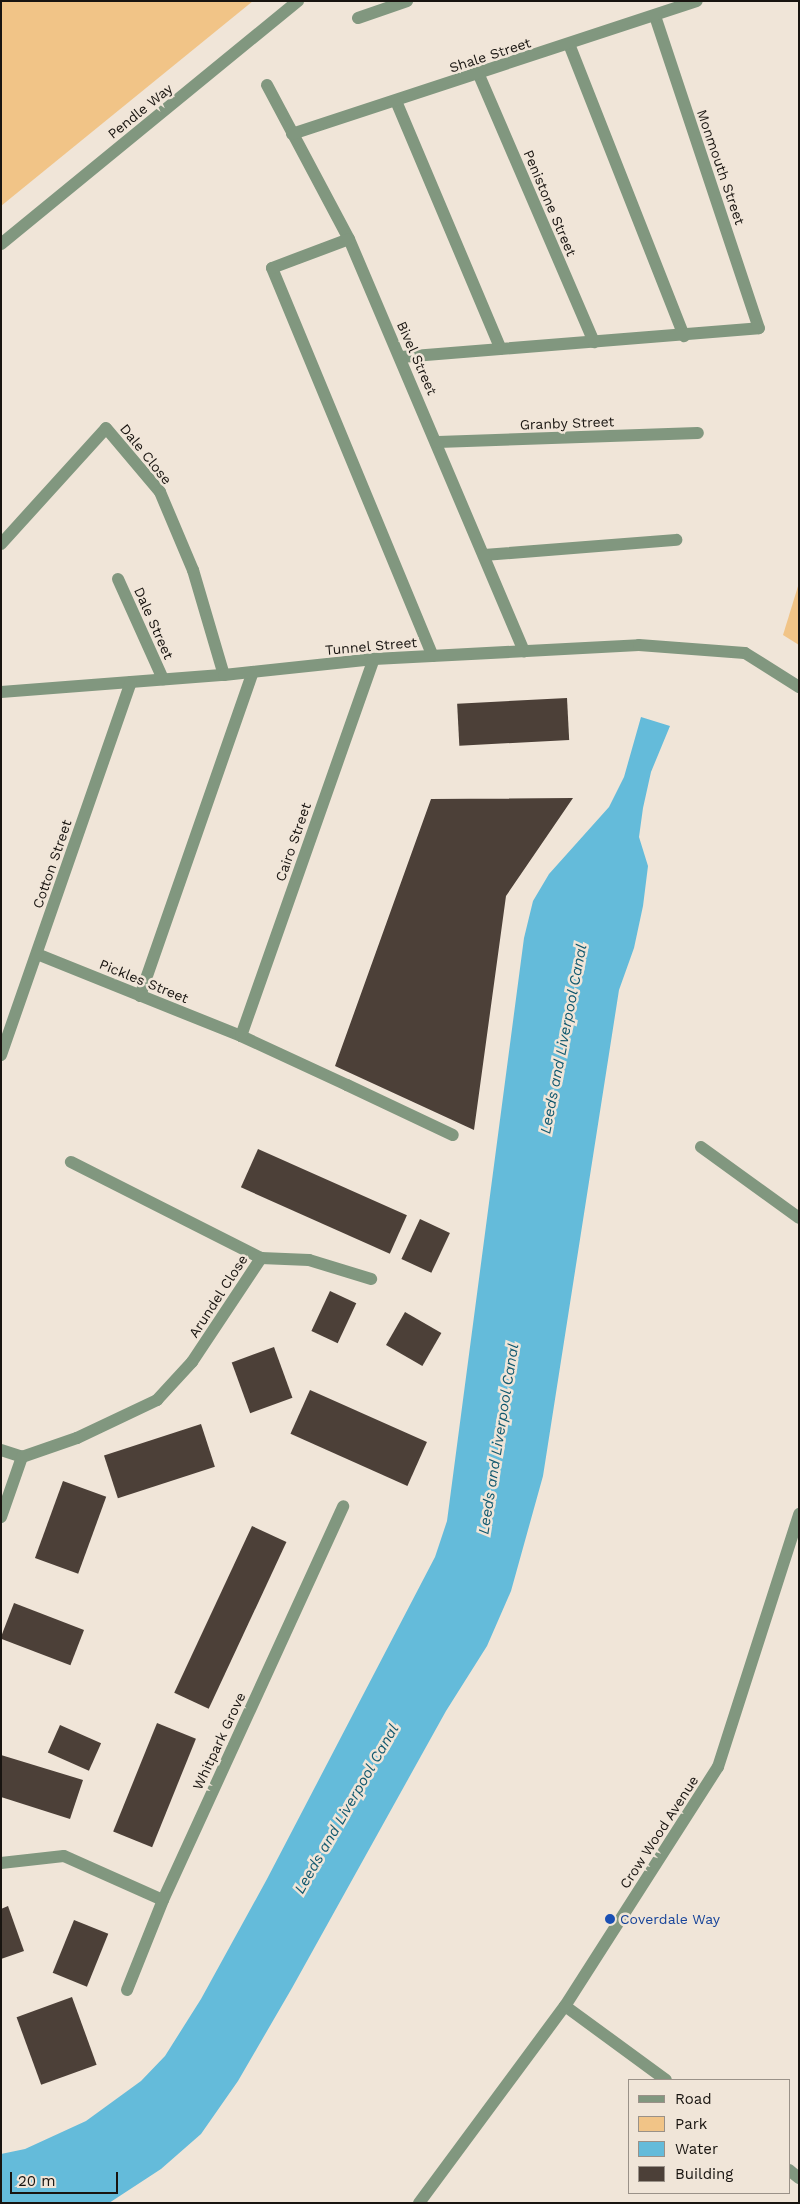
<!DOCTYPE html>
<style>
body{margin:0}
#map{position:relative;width:800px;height:2204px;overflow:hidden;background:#f0e5d8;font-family:"Work Sans",sans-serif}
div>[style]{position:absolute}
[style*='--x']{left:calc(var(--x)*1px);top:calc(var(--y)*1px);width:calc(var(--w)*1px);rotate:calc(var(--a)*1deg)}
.green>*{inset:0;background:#f1c487}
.water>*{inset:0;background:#64bbda}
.building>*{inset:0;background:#4c4038;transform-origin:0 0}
.lane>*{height:12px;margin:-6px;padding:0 6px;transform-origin:6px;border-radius:6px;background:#81977f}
.street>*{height:12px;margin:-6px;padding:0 6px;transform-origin:6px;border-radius:6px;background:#81977f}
.dots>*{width:14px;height:14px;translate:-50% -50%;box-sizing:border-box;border:2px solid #f0e5d8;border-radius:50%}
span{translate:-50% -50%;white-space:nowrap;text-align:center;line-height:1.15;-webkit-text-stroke:5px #f0e5d8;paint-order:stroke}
.street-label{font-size:14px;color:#181410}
.transit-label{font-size:14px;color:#164399}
.left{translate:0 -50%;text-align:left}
.water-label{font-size:15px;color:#10586e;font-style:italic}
.frame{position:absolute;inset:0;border:2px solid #181410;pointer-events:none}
.legend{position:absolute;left:628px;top:2079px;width:162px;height:115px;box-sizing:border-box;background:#f0e5d8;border:1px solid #9a9188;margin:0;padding:6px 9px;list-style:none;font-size:15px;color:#181410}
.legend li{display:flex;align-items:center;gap:10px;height:25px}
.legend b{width:25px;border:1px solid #9a9188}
.scale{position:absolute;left:10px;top:2172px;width:108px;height:22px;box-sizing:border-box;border:2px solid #181410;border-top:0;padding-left:6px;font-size:15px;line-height:18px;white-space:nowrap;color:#181410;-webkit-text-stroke:4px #f0e5d8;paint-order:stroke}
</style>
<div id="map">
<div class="green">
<div style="clip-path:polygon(1px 1px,253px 1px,1px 206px)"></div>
<div style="clip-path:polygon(799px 583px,799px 645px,783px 635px)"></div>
</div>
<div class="water">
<div style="clip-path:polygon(641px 717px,670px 726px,651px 772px,643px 808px,639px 837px,648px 866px,643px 906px,634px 948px,619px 990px,543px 1476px,511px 1591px,487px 1646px,446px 1711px,292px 1988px,238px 2081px,201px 2134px,161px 2169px,109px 2203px,1px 2203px,1px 2154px,25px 2149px,86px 2121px,141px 2081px,165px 2056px,201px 1999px,267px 1879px,435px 1557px,447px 1521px,524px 938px,533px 901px,549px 874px,609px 807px,624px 777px)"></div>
</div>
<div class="building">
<div style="left:567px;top:698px;width:42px;height:110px;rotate:87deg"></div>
<div style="clip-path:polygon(573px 798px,506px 896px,474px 1130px,335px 1066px,431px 799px)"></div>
<div style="left:258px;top:1149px;width:163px;height:42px;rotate:24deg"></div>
<div style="left:420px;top:1219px;width:33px;height:44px;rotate:25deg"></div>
<div style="left:330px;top:1291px;width:29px;height:44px;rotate:25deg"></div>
<div style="left:405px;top:1312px;width:42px;height:38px;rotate:30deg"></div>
<div style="left:274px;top:1347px;width:54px;height:45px;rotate:70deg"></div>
<div style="left:310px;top:1390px;width:128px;height:48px;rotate:24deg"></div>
<div style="left:201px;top:1424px;width:45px;height:102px;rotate:72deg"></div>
<div style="left:63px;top:1481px;width:46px;height:82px;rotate:20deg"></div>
<div style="left:252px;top:1526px;width:38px;height:184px;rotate:25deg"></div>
<div style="left:14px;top:1603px;width:75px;height:38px;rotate:21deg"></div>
<div style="left:157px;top:1723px;width:42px;height:117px;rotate:22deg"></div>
<div style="left:60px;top:1725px;width:45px;height:30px;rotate:24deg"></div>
<div style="clip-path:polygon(1px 1755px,83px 1780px,70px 1819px,1px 1797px)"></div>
<div style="clip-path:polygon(8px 1906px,24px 1951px,1px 1959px,1px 1909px)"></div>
<div style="left:74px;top:1920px;width:37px;height:57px;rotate:22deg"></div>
<div style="left:72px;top:1997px;width:72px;height:59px;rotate:70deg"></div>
</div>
<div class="lane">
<div style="--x:358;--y:18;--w:52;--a:-19.1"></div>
<div style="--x:569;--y:44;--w:314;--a:68.5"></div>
<div style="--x:396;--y:101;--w:269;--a:67.1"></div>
<div style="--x:272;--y:268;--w:420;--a:67.5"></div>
<div style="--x:401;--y:357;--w:359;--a:-4.6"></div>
<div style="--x:484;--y:555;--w:193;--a:-4.5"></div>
<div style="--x:140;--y:996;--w:343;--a:-70.8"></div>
<div style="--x:347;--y:1085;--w:117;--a:25.3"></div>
<div style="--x:261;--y:1258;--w:48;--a:2.4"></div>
<div style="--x:309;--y:1260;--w:65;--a:17"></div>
</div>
<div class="street">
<div style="--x:655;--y:16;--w:329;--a:71.6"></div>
<div style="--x:479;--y:75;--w:291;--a:66.7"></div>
<div style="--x:267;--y:85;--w:174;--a:62"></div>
<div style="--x:349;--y:239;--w:448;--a:67"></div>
<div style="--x:292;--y:134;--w:426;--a:-18.2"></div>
<div style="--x:1;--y:244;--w:384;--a:-39.3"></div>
<div style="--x:272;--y:268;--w:82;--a:-20.6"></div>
<div style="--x:438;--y:442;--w:260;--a:-2"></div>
<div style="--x:1;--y:544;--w:156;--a:-47.8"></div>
<div style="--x:106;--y:428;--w:84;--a:49.8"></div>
<div style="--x:160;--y:492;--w:85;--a:67.1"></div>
<div style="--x:193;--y:570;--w:109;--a:73.6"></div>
<div style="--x:118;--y:579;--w:110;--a:65.8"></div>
<div style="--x:1;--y:692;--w:224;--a:-4.4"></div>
<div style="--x:224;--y:675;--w:151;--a:-6.1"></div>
<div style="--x:374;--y:659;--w:265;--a:-3"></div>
<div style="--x:639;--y:645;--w:106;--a:4.3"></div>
<div style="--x:745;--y:653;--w:64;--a:32.2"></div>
<div style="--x:37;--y:954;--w:220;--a:21.9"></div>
<div style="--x:241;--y:1036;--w:117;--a:24.8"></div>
<div style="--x:241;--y:1036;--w:400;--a:-70.6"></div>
<div style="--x:1;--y:1055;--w:395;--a:-70.8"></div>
<div style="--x:701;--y:1147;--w:121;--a:35.9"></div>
<div style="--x:1;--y:1450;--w:22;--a:18"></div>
<div style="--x:1;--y:1517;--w:64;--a:-70.7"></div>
<div style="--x:22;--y:1457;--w:58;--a:-19.1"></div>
<div style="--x:77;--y:1438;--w:89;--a:-25.4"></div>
<div style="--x:157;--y:1400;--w:52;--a:-47.4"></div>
<div style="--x:192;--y:1362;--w:125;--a:-56.4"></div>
<div style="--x:261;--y:1258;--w:213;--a:-153.2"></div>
<div style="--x:1;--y:1863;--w:63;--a:-6.3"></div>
<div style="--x:64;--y:1856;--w:108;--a:24"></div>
<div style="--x:127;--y:1990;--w:97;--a:-68.2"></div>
<div style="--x:163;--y:1900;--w:433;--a:-65.4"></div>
<div style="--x:565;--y:2006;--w:125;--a:36.2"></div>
<div style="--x:789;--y:2170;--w:13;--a:39"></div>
<div style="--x:419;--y:2203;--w:245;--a:-53.5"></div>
<div style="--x:565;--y:2006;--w:284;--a:-57.4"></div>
<div style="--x:718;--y:1767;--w:266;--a:-72.2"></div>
</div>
<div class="dots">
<div style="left:610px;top:1919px;background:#1a4fb4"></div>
</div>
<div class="street-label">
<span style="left:490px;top:55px;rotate:-18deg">Shale Street</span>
<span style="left:140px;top:111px;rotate:-39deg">Pendle Way</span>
<span style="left:721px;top:167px;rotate:71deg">Monmouth Street</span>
<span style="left:550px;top:203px;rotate:67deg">Penistone Street</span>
<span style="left:417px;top:358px;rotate:66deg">Bivel Street</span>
<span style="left:567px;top:423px;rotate:-2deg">Granby Street</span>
<span style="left:146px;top:454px;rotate:51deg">Dale Close</span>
<span style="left:154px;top:623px;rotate:66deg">Dale Street</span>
<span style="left:371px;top:646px;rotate:-5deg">Tunnel Street</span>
<span style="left:293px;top:842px;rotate:-71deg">Cairo Street</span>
<span style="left:52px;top:864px;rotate:-71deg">Cotton Street</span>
<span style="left:144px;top:981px;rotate:22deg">Pickles Street</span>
<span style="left:218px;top:1296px;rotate:-57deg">Arundel Close</span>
<span style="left:219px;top:1741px;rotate:-65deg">Whitpark Grove</span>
<span style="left:659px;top:1832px;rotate:-57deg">Crow Wood Avenue</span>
</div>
<div class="transit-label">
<span class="left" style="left:620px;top:1919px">Coverdale Way</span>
</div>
<div class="water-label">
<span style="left:564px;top:1039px;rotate:-79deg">Leeds and Liverpool Canal</span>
<span style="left:499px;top:1439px;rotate:-81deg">Leeds and Liverpool Canal</span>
<span style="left:347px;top:1809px;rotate:-60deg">Leeds and Liverpool Canal</span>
</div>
<div class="frame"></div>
<ul class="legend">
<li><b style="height:6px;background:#81977f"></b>Road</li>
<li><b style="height:14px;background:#f1c487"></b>Park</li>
<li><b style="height:14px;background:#64bbda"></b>Water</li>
<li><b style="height:14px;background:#4c4038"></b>Building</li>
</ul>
<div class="scale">20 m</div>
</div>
